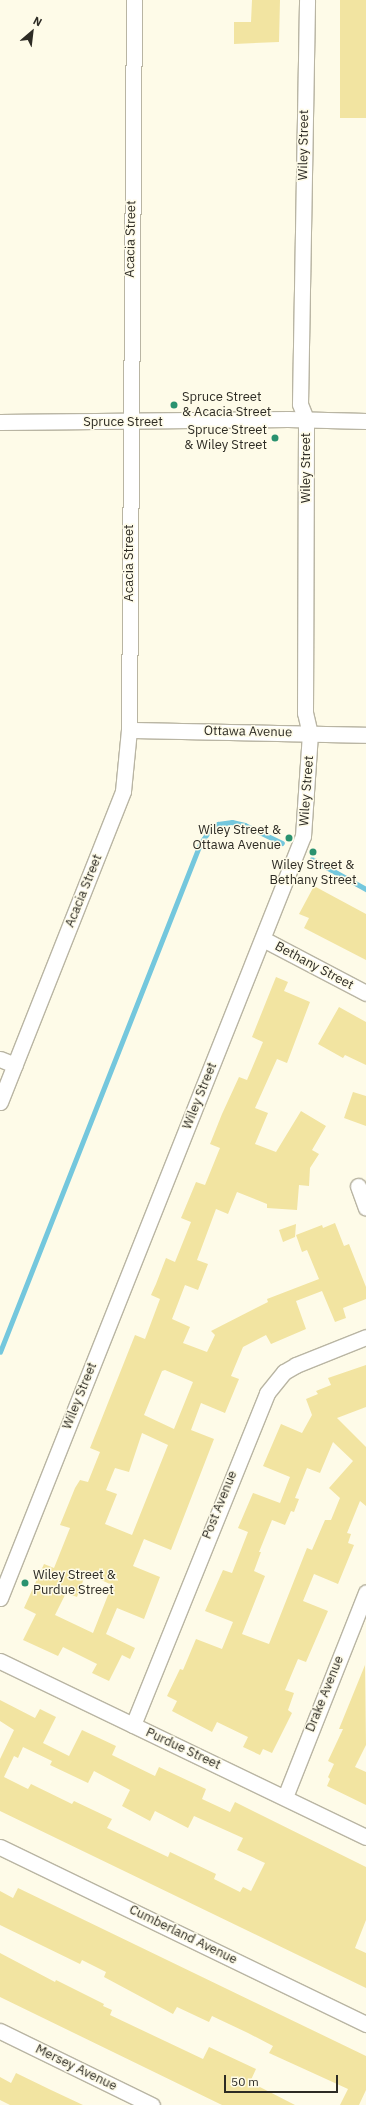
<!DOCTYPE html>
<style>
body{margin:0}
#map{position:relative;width:366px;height:2105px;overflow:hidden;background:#fefbe8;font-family:"IBM Plex Sans",sans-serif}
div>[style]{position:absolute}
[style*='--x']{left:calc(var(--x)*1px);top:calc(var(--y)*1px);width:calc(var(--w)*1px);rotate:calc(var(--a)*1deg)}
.stream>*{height:4.5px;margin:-2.25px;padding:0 2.25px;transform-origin:2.25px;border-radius:2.25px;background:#74c7dd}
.building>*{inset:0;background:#f2e4a1;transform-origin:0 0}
.roads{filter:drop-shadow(1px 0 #b9b5a3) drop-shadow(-1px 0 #b9b5a3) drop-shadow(0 1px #b9b5a3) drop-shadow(0 -1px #b9b5a3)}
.minor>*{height:15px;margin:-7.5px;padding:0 7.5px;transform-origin:7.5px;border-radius:7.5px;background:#fff}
.dots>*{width:11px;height:11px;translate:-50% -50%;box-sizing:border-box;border:2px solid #fefbe8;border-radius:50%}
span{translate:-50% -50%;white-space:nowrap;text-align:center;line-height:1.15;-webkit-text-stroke:3px #fefbe8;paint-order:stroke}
.street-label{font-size:13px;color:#2d2b24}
.poi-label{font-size:13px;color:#2d2b24}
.left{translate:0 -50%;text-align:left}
.right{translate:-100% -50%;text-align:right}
.north{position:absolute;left:12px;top:12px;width:40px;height:40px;-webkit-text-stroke:3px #fefbe8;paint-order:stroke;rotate:28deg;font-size:11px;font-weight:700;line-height:16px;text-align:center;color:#2d2b24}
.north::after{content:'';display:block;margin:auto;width:14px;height:18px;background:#2d2b24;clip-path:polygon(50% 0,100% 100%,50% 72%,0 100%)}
.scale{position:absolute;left:224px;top:2075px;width:114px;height:18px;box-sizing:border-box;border:2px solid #2d2b24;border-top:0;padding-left:5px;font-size:12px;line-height:14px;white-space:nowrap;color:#2d2b24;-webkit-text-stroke:3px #fefbe8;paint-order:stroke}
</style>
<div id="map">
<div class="stream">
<div style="--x:312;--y:859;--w:62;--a:29.1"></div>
<div style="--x:0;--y:1352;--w:546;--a:-68.51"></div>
<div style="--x:200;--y:844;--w:16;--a:-55"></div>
<div style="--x:209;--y:831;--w:11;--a:-38"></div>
<div style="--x:218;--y:824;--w:14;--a:-8"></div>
<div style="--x:232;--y:822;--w:13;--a:13"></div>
<div style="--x:245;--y:825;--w:41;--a:25.9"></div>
</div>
<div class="building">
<div style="clip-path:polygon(252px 0,280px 0,279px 42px,234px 44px,234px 22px,251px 22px)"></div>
<div style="left:340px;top:0;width:26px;height:118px"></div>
<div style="clip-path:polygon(314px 886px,366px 914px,366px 960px,304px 928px,309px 918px,299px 914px)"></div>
<div style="clip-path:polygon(evenodd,276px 977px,288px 982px,284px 991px,310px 1002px,287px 1063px,277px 1059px,255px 1108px,268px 1113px,255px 1144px,276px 1152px,301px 1111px,326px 1126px,312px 1150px,319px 1154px,310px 1168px,309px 1186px,299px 1185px,297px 1210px,267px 1208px,267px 1204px,237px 1192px,228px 1214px,216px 1209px,197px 1260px,208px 1264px,198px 1290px,185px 1285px,172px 1319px,190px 1327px,183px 1343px,207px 1352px,215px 1335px,211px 1331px,268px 1302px,267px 1299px,319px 1279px,307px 1250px,302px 1252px,296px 1235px,322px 1225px,323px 1228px,335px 1223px,344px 1246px,349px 1244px,366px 1287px,366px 1299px,343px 1308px,346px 1318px,335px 1322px,322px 1291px,296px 1301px,306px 1329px,271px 1344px,266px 1335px,243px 1347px,231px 1376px,239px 1379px,225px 1413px,201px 1403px,191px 1430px,214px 1439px,171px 1550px,144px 1539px,133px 1566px,160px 1577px,144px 1619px,117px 1608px,106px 1634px,135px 1648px,130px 1659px,122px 1655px,109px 1681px,92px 1673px,97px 1664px,63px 1647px,58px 1656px,23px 1640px,36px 1614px,24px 1608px,44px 1564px,54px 1568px,70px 1528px,60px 1525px,75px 1488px,80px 1480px,88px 1482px,100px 1452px,90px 1448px,98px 1428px,135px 1335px,145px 1339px,160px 1299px,151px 1295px,156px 1284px,166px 1258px,175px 1262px,191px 1222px,181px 1218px,196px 1182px,205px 1185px,220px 1148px,210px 1144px,222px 1114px,239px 1077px,247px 1080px,263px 1042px,252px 1037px,276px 977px,165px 1370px,193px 1382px,174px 1429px,144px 1415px,162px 1371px,165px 1370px,276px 977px,142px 1433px,168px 1445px,132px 1535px,105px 1524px,117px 1494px,106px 1490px,115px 1468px,129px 1472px,142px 1433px,276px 977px,86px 1573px,112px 1585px,93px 1633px,55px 1615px,66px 1593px,77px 1597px,86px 1573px)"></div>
<div style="clip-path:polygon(339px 1007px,366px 1022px,366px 1065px,345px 1055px,343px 1058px,318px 1044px)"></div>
<div style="clip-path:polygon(353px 1092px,366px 1096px,366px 1126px,344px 1118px)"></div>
<div style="clip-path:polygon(296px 1224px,295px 1237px,283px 1242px,279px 1230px)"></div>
<div style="clip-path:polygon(evenodd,366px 1365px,366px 1407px,337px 1418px,366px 1447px,366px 1506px,360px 1501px,347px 1533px,351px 1534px,348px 1543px,354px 1545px,338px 1584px,314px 1574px,303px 1601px,328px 1611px,306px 1662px,298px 1659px,285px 1690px,294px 1693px,288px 1710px,292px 1713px,272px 1753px,263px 1749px,260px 1755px,243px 1747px,248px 1737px,217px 1722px,212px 1732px,172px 1711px,177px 1701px,167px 1696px,180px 1669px,183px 1670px,196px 1639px,222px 1649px,233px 1622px,205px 1611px,223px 1570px,232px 1573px,248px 1532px,238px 1528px,253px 1493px,280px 1503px,290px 1477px,263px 1466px,281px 1424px,302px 1433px,312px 1415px,306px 1399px,318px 1394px,316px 1391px,331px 1385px,328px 1378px,366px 1365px,333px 1442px,353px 1461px,329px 1488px,340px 1498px,331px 1520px,325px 1520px,312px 1550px,307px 1548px,269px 1644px,242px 1634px,265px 1576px,254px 1571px,261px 1552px,259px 1552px,272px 1520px,285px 1525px,291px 1511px,294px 1512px,299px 1499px,295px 1498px,307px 1468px,320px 1473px,333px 1442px)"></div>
<div style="clip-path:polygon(365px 1665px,366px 1745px,355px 1767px,366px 1772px,366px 1805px,327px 1786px,330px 1779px,328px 1777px,334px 1764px,328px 1761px,343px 1729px,339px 1729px)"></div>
<div style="clip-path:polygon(evenodd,0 1700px,35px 1718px,40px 1709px,56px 1717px,43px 1743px,69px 1756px,82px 1730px,116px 1746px,112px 1755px,155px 1776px,159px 1767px,206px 1789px,202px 1799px,230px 1812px,235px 1802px,366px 1867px,366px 1920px,355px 1948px,366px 1953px,366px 1988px,0 1811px,0 1759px,14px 1730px,0 1721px,0 1700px,23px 1747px,52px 1761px,50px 1765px,88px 1783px,94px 1771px,130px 1790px,122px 1806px,150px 1821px,155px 1811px,188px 1828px,194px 1816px,243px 1838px,237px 1850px,265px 1863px,251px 1891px,243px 1887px,240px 1892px,214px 1879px,216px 1874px,170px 1852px,168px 1857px,107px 1828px,112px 1819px,74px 1801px,72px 1804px,31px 1784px,28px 1789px,4px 1777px,14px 1756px,18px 1758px,23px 1747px)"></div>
<div style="clip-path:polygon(18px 1888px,366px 2056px,366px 2090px,359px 2105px,340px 2105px,348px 2089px,269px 2053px,273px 2046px,248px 2033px,212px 2016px,209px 2022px,177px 2007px,173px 2014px,104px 1977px,106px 1972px,82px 1960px,80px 1964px,0 1925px,0 1891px,13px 1898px)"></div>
<div style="clip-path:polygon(0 1953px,55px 1982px,56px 1980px,104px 2004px,103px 2006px,112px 2010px,110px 2015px,203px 2059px,209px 2047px,256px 2069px,250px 2082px,295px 2105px,222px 2105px,0 1997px)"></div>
<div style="clip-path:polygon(16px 2073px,51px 2090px,83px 2105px,10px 2105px,0 2100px,0 2077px,11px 2083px)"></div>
</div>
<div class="roads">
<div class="minor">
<div style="--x:0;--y:422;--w:288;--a:-0.6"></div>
<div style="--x:288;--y:419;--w:78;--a:1.5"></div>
<div style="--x:129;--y:730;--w:237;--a:1.2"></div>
<div style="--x:263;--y:939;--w:116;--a:27.7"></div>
<div style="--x:0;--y:1059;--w:16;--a:22"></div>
<div style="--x:0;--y:1102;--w:334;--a:-68.4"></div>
<div style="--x:123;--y:791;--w:61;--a:-84.4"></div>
<div style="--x:129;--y:730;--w:730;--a:-89.61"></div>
<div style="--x:358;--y:1186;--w:23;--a:70"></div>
<div style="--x:0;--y:1598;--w:820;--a:-68.32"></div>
<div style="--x:303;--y:836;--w:102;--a:-86.1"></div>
<div style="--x:310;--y:734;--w:22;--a:-103"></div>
<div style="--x:305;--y:713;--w:294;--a:-89.8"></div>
<div style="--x:306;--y:419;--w:16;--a:-112"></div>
<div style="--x:300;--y:404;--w:404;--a:-89"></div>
<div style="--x:0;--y:1661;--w:406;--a:25.7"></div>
<div style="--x:133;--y:1725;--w:358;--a:-68"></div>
<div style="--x:267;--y:1393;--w:27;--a:-51"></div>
<div style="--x:284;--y:1372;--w:14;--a:-30"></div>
<div style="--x:296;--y:1365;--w:75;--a:-21.8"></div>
<div style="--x:285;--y:1797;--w:220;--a:-68.4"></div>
<div style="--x:0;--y:1847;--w:407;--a:25.8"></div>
<div style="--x:0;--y:2031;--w:169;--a:26"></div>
</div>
</div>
<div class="dots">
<div style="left:174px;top:405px;background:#2a926f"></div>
<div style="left:275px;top:438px;background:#2a926f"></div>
<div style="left:289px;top:838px;background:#2a926f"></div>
<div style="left:313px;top:852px;background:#2a926f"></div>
<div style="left:25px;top:1583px;background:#2a926f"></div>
</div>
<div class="street-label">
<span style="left:304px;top:145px;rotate:-89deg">Wiley Street</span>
<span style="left:131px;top:239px;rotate:-89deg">Acacia Street</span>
<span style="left:123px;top:422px">Spruce Street</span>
<span style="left:306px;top:468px;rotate:-90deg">Wiley Street</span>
<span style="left:129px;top:563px;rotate:-90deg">Acacia Street</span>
<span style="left:248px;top:732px;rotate:1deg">Ottawa Avenue</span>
<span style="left:307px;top:791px;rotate:-86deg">Wiley Street</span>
<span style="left:84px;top:891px;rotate:-68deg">Acacia Street</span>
<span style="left:314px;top:966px;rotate:28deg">Bethany Street</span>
<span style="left:200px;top:1096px;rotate:-68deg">Wiley Street</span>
<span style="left:80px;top:1396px;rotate:-68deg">Wiley Street</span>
<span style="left:220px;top:1505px;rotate:-68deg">Post Avenue</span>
<span style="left:325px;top:1694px;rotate:-68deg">Drake Avenue</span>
<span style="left:183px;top:1749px;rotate:25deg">Purdue Street</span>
<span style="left:183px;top:1935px;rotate:26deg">Cumberland Avenue</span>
<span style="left:76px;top:2068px;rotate:26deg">Mersey Avenue</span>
</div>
<div class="poi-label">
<span class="left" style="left:182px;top:405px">Spruce Street<br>&amp; Acacia Street</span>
<span class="right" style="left:267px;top:438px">Spruce Street<br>&amp; Wiley Street</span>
<span class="right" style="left:281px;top:838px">Wiley Street &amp;<br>Ottawa Avenue</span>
<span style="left:313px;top:873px">Wiley Street &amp;<br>Bethany Street</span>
<span class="left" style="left:33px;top:1583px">Wiley Street &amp;<br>Purdue Street</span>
</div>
<div class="north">N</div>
<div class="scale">50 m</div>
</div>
